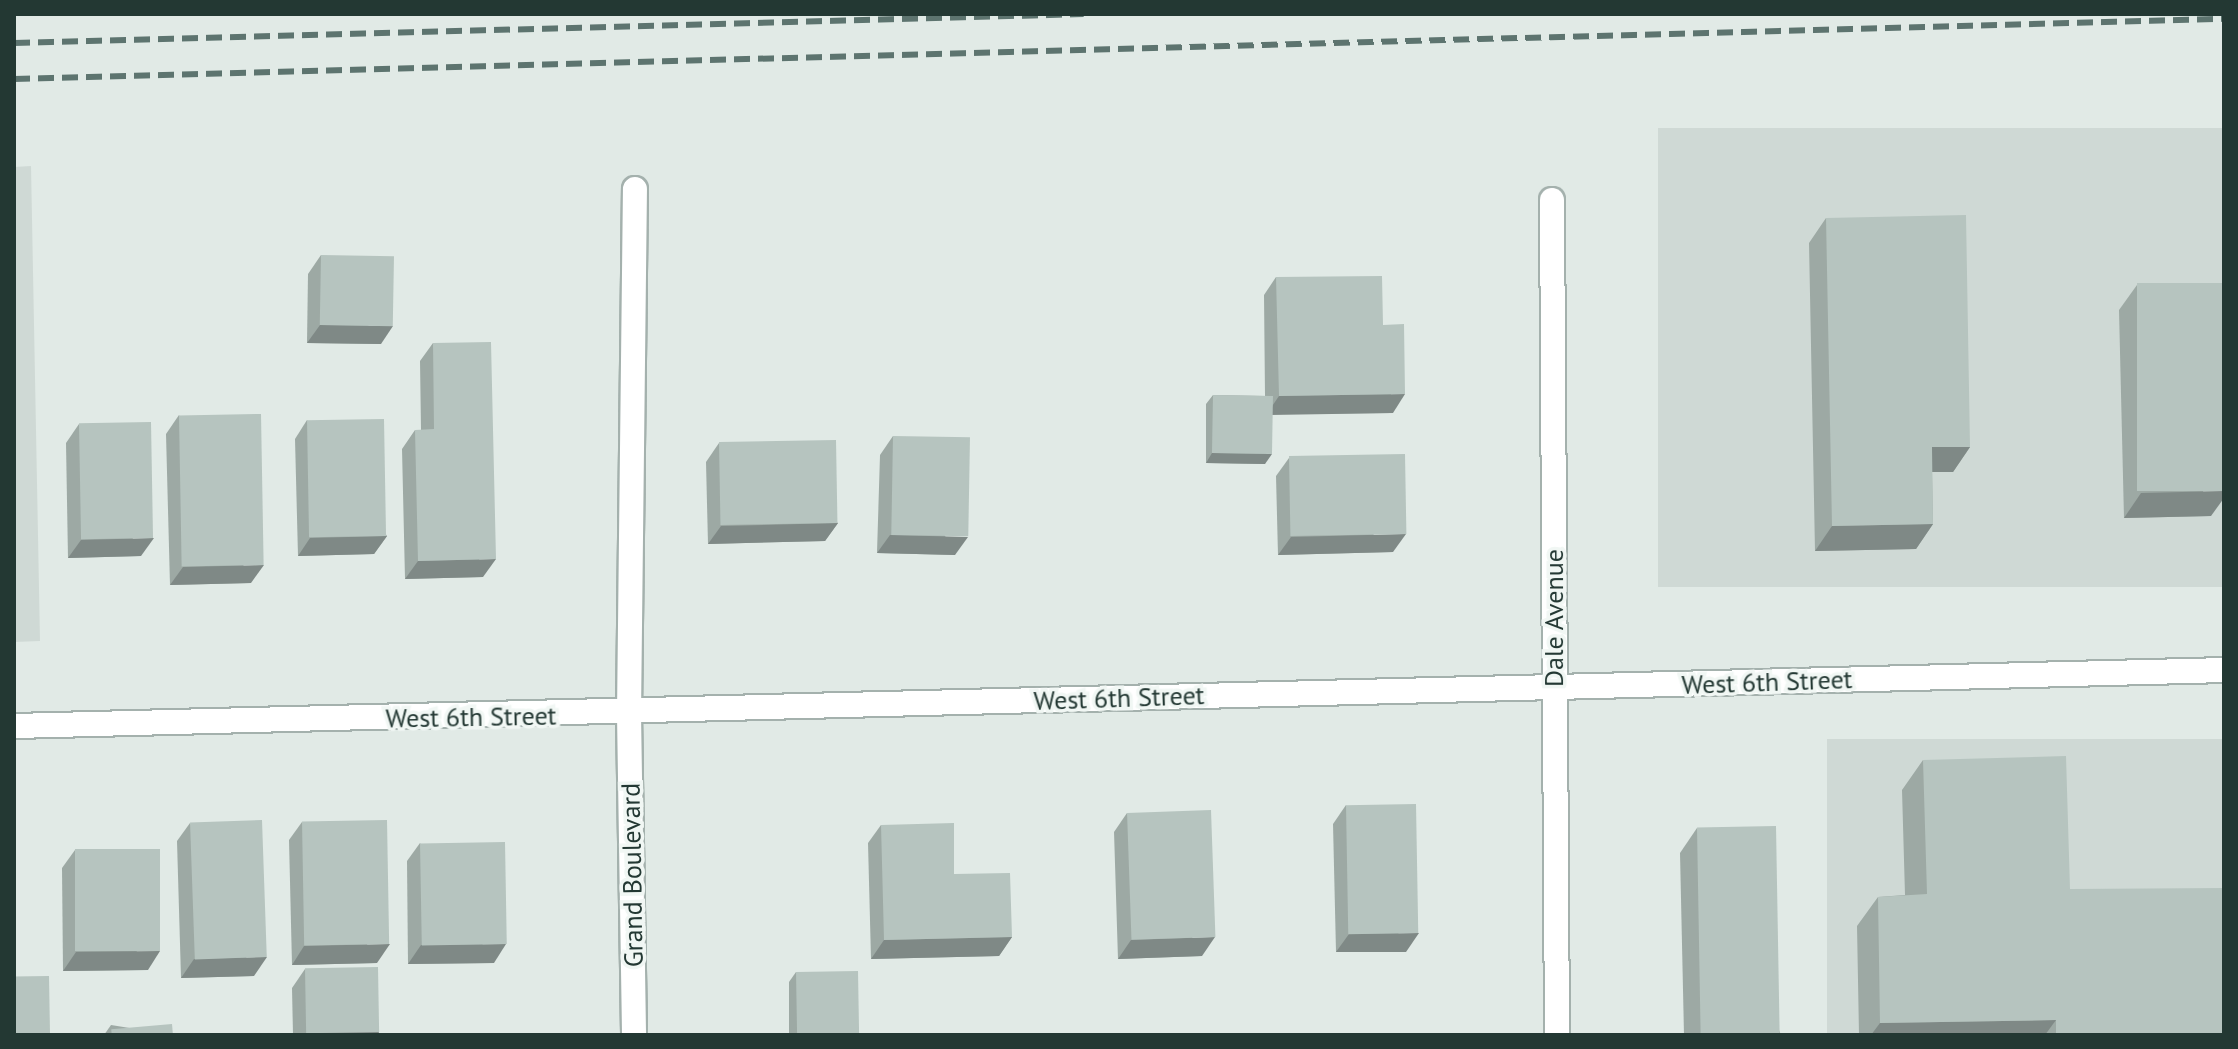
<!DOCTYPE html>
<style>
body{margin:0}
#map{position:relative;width:2238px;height:1049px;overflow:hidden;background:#e1eae6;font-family:"PT Sans",sans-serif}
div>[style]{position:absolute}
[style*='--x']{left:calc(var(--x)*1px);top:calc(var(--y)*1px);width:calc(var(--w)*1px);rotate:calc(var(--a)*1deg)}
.built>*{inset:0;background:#cfd9d5;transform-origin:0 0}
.roads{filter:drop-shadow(2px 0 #a4b1ad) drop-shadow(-2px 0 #a4b1ad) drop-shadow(0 2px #a4b1ad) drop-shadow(0 -2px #a4b1ad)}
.service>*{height:24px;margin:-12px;padding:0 12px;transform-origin:12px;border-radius:12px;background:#fff}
.minor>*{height:24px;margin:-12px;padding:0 12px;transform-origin:12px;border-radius:12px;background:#fff}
.rail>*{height:6px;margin-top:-3px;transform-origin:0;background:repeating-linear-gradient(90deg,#5d746f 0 16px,transparent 0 24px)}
.wall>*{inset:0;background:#9da9a4}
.shaded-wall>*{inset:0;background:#7f8986}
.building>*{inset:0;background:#b6c4bf;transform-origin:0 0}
span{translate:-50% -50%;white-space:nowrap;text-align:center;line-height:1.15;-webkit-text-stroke:7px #f1f7f4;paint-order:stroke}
.street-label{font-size:26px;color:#233833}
.frame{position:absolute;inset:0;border:16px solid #233833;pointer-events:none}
</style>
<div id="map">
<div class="built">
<div style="left:2224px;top:128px;width:459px;height:566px;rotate:90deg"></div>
<div style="clip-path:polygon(31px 166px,40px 641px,14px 642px,14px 167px)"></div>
<div style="left:2224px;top:739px;width:296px;height:397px;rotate:90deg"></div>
</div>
<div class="roads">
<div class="service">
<div style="--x:629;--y:714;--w:525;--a:-89.35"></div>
</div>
<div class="minor">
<div style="--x:1552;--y:200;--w:835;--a:89.66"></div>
<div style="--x:629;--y:714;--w:321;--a:89.1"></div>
<div style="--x:14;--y:726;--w:2211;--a:-1.45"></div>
</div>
</div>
<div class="rail">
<div style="--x:14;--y:43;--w:1070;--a:-1.55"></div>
<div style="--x:14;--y:79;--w:2211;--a:-1.56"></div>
</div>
<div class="wall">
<div style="clip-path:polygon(1826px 218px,1970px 447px,1953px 472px,1932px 472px,1933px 524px,1916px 549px,1815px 551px,1809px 243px)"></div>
<div style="clip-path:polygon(321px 255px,381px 344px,307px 343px,308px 274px)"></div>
<div style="clip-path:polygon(1276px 277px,1383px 325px,1393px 413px,1272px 414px,1265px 464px,1206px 463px,1206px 404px,1213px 395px,1265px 396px,1264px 295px)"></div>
<div style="clip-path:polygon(2137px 285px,2211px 516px,2124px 518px,2119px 310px)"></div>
<div style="clip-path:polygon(433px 343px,483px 577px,405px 579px,402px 449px,415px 430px,421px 430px,420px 361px)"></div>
<div style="clip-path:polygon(179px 415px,251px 583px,170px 585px,166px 434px)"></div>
<div style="clip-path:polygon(307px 420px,387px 536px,374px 554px,298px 556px,295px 439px)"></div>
<div style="clip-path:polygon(79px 424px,141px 556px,68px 558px,66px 443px)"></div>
<div style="clip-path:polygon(893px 436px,955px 555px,877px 553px,880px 455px)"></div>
<div style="clip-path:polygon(719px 443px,838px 523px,825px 541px,708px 544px,706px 462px)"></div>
<div style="clip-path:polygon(1289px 458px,1393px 552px,1278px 555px,1276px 476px)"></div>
<div style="clip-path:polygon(1923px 760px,2070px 889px,2224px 1035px,1859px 1035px,1857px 926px,1878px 897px,1905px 895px,1902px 790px)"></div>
<div style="clip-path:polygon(1346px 805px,1406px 952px,1336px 952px,1333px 824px)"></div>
<div style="clip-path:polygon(1127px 813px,1202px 956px,1118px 959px,1114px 832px)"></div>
<div style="clip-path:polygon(302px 822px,377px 963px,292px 965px,289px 840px)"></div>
<div style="clip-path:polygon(190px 823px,254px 976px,181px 978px,177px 841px)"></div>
<div style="clip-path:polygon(881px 825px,954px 874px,1012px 937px,999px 956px,871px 959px,868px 843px)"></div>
<div style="clip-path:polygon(1697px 828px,1781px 1035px,1684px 1035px,1680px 853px)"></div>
<div style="clip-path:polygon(420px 843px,494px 963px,408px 964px,407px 861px)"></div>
<div style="clip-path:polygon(75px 850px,148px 970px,63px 971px,62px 868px)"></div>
<div style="clip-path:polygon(305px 969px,379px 1032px,377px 1035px,293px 1035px,292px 988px)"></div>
<div style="clip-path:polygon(796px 972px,859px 1035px,789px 1035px,789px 982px)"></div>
<div style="clip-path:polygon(111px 1025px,173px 1035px,104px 1035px)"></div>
</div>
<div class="shaded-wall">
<div style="clip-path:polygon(320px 325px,393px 326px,381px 344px,307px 343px)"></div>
<div style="clip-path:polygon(1405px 394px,1393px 413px,1266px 415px,1279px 396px)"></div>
<div style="clip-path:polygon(1932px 447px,1970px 447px,1953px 472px,1914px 472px)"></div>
<div style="clip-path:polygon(1212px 453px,1272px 454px,1265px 464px,1206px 463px)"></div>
<div style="clip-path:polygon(2224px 491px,2224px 498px,2211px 516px,2124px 518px,2141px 493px)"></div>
<div style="clip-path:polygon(838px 523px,825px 541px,708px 544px,721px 526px)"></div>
<div style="clip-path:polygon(1933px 524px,1916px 549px,1815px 551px,1832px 526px)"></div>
<div style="clip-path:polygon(1406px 534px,1393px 552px,1278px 555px,1291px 537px)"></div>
<div style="clip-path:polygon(890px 535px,968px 537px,955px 555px,877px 553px)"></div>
<div style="clip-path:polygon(387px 536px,374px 554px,298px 556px,310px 538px)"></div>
<div style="clip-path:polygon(154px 538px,141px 556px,68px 558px,81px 540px)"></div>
<div style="clip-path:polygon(496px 559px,483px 577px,405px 579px,418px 561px)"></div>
<div style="clip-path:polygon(264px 565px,251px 583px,170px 585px,183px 567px)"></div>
<div style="clip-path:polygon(1419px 933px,1406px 952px,1336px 952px,1349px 934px)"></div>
<div style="clip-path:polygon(1012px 937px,999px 956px,871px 959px,884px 940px)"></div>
<div style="clip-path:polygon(1215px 937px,1202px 956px,1118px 959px,1131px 940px)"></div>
<div style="clip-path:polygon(390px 944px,377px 963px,292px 965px,304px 946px)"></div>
<div style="clip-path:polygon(506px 944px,494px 963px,408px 964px,421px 945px)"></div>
<div style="clip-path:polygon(160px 951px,148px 970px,63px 971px,76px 952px)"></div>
<div style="clip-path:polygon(267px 957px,254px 976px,181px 978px,194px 959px)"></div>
<div style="clip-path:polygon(2056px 1020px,2045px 1035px,1871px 1035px,1880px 1023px)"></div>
<div style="clip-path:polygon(379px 1032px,377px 1035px,304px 1035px,306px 1033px)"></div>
</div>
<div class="building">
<div style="clip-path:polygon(1966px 215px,1970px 447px,1932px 447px,1933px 524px,1832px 526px,1826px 218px)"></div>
<div style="left:321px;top:255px;width:73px;height:70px;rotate:1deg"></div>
<div style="clip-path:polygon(1382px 276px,1383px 325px,1404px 324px,1405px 394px,1279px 396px,1276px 277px)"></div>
<div style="left:2224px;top:283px;width:208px;height:87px;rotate:90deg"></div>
<div style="clip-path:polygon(491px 342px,496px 559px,418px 561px,415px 430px,434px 429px,433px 343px)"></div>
<div style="left:1213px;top:395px;width:60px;height:58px;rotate:1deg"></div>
<div style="left:261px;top:414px;width:151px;height:82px;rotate:89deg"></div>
<div style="left:384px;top:419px;width:117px;height:77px;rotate:89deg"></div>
<div style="left:151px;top:422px;width:116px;height:72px;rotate:89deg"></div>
<div style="left:893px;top:436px;width:77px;height:99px;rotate:1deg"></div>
<div style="left:836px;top:440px;width:83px;height:117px;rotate:89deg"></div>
<div style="left:1405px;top:454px;width:80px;height:116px;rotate:89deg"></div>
<div style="clip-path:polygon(2066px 756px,2070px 889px,2224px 888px,2224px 1035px,2056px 1035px,2056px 1020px,1880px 1023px,1878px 897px,1927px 894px,1923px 760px)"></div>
<div style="left:1416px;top:804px;width:129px;height:70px;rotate:89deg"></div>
<div style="left:1211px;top:810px;width:127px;height:84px;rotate:88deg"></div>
<div style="left:262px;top:820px;width:137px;height:72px;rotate:88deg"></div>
<div style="left:387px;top:820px;width:124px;height:85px;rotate:89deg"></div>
<div style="clip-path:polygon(954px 823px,954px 874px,1010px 873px,1012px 937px,884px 940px,881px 825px)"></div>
<div style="left:1776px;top:826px;width:209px;height:79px;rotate:89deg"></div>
<div style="left:505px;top:842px;width:102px;height:85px;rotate:89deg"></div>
<div style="left:160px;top:849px;width:102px;height:85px;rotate:90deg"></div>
<div style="left:378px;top:967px;width:65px;height:73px;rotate:89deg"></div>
<div style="left:858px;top:971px;width:64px;height:62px;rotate:89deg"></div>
<div style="left:49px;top:976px;width:59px;height:35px;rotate:89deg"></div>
<div style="left:172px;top:1024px;width:11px;height:61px;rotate:85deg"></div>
</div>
<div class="street-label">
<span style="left:1554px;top:618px;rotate:-90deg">Dale Avenue</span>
<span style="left:1767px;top:682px;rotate:-2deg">West 6th Street</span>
<span style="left:1119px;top:698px;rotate:-2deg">West 6th Street</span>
<span style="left:471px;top:717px;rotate:-1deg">West 6th Street</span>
<span style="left:632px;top:875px;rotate:-91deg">Grand Boulevard</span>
</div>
<div class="frame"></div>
</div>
